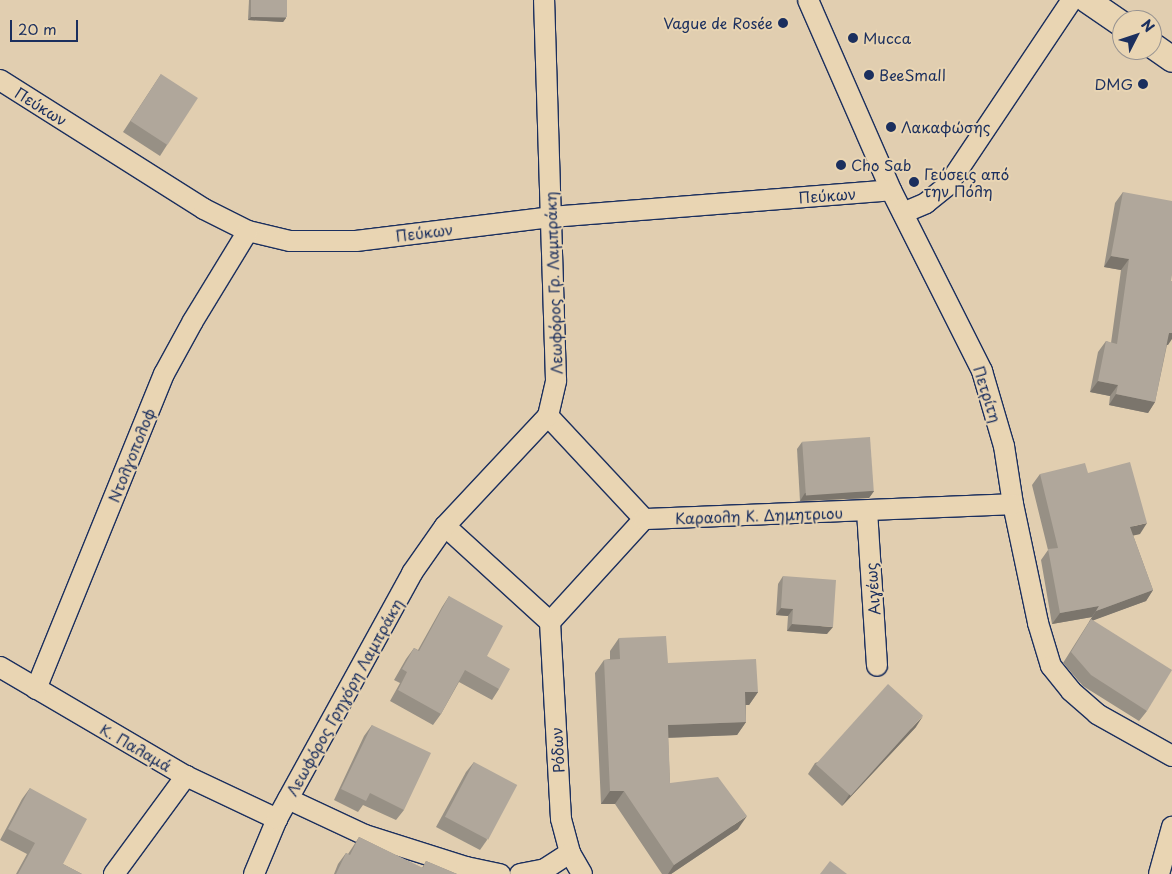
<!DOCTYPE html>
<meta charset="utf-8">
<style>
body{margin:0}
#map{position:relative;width:1172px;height:874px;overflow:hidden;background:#e1ceb0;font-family:"Playpen Sans",sans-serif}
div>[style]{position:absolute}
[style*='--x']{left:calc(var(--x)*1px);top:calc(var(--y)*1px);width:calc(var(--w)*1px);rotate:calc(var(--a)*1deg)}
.roads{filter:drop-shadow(1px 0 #1b2f5e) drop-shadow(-1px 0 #1b2f5e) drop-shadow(0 1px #1b2f5e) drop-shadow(0 -1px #1b2f5e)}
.minor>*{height:20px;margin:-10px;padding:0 10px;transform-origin:10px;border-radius:10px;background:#e9d5b3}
.tertiary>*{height:25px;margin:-12.5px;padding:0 12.5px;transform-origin:12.5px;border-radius:12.5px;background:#e9d5b3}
.wall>*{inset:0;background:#979085}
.shaded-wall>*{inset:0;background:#7b756c}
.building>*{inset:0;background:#b0a79b;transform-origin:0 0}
.dots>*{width:14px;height:14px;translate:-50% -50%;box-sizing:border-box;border:2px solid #e9d5b3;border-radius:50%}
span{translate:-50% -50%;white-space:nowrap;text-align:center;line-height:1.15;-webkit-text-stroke:4px #e9d5b3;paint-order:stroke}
.poi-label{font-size:15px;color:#1b2f5e}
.right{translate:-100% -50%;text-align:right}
.left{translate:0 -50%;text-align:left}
.street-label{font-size:15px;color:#1b2f5e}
.north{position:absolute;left:1112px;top:10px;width:50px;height:50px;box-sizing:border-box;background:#e9d5b3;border:1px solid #979391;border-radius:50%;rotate:49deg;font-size:14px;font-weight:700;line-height:20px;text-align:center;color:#1b2f5e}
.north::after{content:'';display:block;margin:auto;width:18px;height:22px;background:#1b2f5e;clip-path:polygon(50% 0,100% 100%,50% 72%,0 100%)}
.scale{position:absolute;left:10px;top:20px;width:68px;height:22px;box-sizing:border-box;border:2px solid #1b2f5e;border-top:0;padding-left:6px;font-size:15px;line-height:18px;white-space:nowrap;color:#1b2f5e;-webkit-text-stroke:4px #e9d5b3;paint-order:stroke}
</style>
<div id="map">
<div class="roads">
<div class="minor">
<div style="--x:808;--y:0;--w:207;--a:66.4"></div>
<div style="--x:891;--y:190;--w:203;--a:63.3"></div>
<div style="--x:982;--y:371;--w:78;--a:73.7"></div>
<div style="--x:1004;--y:446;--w:59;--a:81.2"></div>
<div style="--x:1013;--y:504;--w:122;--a:78.1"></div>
<div style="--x:1038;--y:623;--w:45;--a:73.2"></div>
<div style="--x:1051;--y:666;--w:32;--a:51"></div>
<div style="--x:1071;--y:691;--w:35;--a:41"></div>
<div style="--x:1097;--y:714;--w:86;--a:29.2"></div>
<div style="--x:0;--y:80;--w:241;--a:32.3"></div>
<div style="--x:204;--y:209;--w:49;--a:26.6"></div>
<div style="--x:248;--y:231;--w:43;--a:13.4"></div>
<div style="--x:290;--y:241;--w:66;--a:0"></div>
<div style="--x:356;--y:241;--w:196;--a:-7"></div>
<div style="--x:551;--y:217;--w:341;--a:-4.5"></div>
<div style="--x:903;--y:213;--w:25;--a:-23"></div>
<div style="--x:926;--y:203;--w:28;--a:-39"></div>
<div style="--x:948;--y:185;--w:223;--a:-56.2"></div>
<div style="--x:548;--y:416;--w:141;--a:47"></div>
<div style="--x:867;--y:511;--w:155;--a:86.3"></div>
<div style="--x:445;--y:526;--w:142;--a:42.4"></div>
<div style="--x:550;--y:622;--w:139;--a:-47.6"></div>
<div style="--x:644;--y:519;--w:369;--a:-2.3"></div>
<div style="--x:550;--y:622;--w:197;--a:86.8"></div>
<div style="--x:561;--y:819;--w:35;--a:75"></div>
<div style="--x:570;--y:853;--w:24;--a:60"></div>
<div style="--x:0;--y:667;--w:216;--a:30.4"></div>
<div style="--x:186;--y:776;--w:101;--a:25.3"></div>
<div style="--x:36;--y:689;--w:340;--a:-67.9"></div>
<div style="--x:164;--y:374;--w:60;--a:-61.3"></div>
<div style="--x:193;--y:321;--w:105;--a:-58.6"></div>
<div style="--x:288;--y:799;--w:85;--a:25.1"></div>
<div style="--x:365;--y:835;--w:106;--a:17.6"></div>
<div style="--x:466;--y:867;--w:35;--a:12"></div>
<div style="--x:114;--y:874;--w:122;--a:-53.7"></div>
<div style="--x:254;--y:874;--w:60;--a:-67.3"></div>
<div style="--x:277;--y:819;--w:281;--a:-61.2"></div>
<div style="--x:412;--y:573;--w:57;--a:-54.9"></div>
<div style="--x:445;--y:526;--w:151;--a:-46.9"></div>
<div style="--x:548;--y:416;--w:37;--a:-77"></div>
<div style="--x:556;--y:380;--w:380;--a:-91.8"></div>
<div style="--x:520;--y:874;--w:25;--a:-11"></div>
<div style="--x:545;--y:869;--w:30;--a:-33"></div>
<div style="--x:1159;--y:874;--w:49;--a:-74.5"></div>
</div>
<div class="tertiary">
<div style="--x:1087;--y:0;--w:42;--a:34.4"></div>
<div style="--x:1152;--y:45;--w:24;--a:35"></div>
</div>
</div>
<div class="wall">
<div style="clip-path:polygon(249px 0,287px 0,286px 18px,283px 22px,248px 20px)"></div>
<div style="clip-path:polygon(161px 74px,167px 145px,160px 156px,123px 132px)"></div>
<div style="clip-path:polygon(1123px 192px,1171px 281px,1168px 345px,1167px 345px,1155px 402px,1148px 413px,1109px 405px,1110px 396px,1090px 392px,1098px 352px,1106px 341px,1111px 343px,1121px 270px,1104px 267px,1115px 203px)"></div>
<div style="clip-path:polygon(802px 442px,874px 491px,869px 498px,800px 501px,797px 449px)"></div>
<div style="clip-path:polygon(1088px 473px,1140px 534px,1133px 535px,1153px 590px,1146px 601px,1093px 620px,1147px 711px,1139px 721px,1083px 686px,1063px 663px,1092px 617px,1052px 624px,1041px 560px,1048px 550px,1032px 485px,1040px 474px)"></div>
<div style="clip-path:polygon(783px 576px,827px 634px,787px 631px,788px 616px,776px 615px,778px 584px)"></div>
<div style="clip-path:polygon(449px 596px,487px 656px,499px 689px,492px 700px,459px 682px,441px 714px,433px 725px,390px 701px,400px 683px,394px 680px,406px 659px,414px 648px,418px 650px,442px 607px)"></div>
<div style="clip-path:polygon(619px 638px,668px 663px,758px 692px,749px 705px,746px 705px,746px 722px,737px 735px,668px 738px,670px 783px,738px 829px,671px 874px,662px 874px,615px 804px,601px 804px,595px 673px,604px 660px,610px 659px,610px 651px)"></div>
<div style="clip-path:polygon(372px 725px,404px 810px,396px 820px,363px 805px,358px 812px,334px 800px,364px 736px)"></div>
<div style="clip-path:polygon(916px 727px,842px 806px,808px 774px,815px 763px)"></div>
<div style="clip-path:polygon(474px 762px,487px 840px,480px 850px,436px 827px,466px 772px)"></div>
<div style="clip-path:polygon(30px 788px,63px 864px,82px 874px,16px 874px,27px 854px,0 840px,22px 799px)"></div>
<div style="clip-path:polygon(359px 837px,422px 868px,426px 861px,457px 874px,334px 874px,338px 864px,346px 853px,348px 854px,352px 848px)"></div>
</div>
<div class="shaded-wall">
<div style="clip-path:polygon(251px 17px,286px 18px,283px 22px,248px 20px)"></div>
<div style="clip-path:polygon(1111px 256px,1129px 259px,1121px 270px,1104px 267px)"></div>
<div style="clip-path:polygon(1169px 333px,1172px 333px,1172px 339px,1168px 345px,1162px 344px)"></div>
<div style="clip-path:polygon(1098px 381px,1118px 385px,1110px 396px,1090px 392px)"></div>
<div style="clip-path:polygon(1116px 394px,1155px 402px,1148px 413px,1109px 405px)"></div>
<div style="clip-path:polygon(874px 491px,869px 498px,800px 501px,805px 493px)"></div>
<div style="clip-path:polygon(1147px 523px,1140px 534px,1123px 538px,1130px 527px)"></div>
<div style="clip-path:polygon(1153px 590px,1146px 601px,1089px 622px,1096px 611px)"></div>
<div style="clip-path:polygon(1099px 606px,1092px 617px,1052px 624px,1060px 613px)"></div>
<div style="clip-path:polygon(781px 608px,793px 609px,788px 616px,776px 615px)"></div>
<div style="clip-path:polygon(792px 624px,833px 627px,827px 634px,787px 631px)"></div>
<div style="clip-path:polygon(745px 692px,758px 692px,749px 705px,736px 705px)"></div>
<div style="clip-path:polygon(923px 716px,916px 727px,842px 806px,849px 795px)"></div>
<div style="clip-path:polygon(746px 722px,737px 735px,659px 738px,668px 725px)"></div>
<div style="clip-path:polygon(610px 791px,624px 791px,615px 804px,601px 804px)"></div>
<div style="clip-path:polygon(747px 816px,738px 829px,671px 874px,668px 874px,674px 865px)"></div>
</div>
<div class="building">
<div style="left:251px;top:0;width:36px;height:17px"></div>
<div style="left:161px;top:74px;width:44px;height:56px;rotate:33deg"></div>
<div style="clip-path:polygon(1123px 192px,1172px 201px,1172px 275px,1171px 281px,1172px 281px,1172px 333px,1169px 333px,1155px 402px,1116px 394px,1118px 385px,1098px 381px,1106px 341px,1117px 344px,1129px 259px,1111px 256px)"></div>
<div style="left:870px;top:437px;width:54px;height:68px;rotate:86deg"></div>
<div style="clip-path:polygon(1130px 462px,1147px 523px,1130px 527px,1153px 590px,1096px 611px,1099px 606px,1060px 613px,1048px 549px,1058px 548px,1040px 474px,1085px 463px,1088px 473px)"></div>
<div style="clip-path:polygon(783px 576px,836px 580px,833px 627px,792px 624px,793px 609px,781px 608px)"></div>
<div style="clip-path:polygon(449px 596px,503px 626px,487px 656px,510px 669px,499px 689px,465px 670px,441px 714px,398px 690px,407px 672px,402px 669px,414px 648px,419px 651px)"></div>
<div style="clip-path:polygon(1091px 619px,1172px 670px,1147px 711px,1091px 675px,1071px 652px)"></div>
<div style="clip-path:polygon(666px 636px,668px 663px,756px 659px,758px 692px,745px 692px,746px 722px,668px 725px,670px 783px,718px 777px,747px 816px,674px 865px,624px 791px,610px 791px,604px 660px,620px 659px,619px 638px)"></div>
<div style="left:888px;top:684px;width:47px;height:108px;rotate:42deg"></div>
<div style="clip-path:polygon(372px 725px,431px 753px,404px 810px,370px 793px,366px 801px,341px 789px)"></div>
<div style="left:474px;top:762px;width:49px;height:62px;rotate:28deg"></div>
<div style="clip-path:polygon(30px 788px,87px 819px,63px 864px,82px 874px,18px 874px,35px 843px,8px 829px)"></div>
<div style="clip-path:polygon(359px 837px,423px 868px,426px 861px,457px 874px,336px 874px,346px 853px,350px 855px)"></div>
<div style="clip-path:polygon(830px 861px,847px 874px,820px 874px)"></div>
</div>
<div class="dots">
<div style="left:783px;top:23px;background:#1b2f5e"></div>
<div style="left:853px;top:38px;background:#1b2f5e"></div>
<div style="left:869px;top:75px;background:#1b2f5e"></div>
<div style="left:1143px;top:84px;background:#1b2f5e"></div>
<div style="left:891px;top:127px;background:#1b2f5e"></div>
<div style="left:841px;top:165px;background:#1b2f5e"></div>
<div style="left:914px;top:182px;background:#1b2f5e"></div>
</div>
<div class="poi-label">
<span class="right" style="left:773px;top:23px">Vague de Rosée</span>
<span class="left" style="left:863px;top:38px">Mucca</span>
<span class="left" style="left:879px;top:75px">BeeSmall</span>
<span class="right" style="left:1133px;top:84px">DMG</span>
<span class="left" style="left:901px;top:127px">Λακαφώσης</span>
<span class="left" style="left:851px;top:165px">Cho Sab</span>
<span class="left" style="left:924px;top:182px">Γεύσεις από<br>την Πόλη</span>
</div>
<div class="street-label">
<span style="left:41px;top:106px;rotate:32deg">Πεύκων</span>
<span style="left:827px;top:195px;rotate:-4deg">Πεύκων</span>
<span style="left:424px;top:232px;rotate:-7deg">Πεύκων</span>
<span style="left:553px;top:283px;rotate:-92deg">Λεωφόρος Γρ. Λαμπράκη</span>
<span style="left:988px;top:394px;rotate:72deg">Πετρίτη</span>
<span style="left:131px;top:455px;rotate:-68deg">Ντολγοπολοφ</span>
<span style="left:759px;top:515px;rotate:-2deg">Καραολη Κ. Δημητριου</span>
<span style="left:872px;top:589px;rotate:-94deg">Αιγέως</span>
<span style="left:344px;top:697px;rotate:-61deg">Λεωφόρος Γρηγόρη Λαμπράκη</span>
<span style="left:136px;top:747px;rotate:30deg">Κ. Παλαμά</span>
<span style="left:557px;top:750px;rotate:-93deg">Ρόδων</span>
</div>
<div class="north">N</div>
<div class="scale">20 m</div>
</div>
